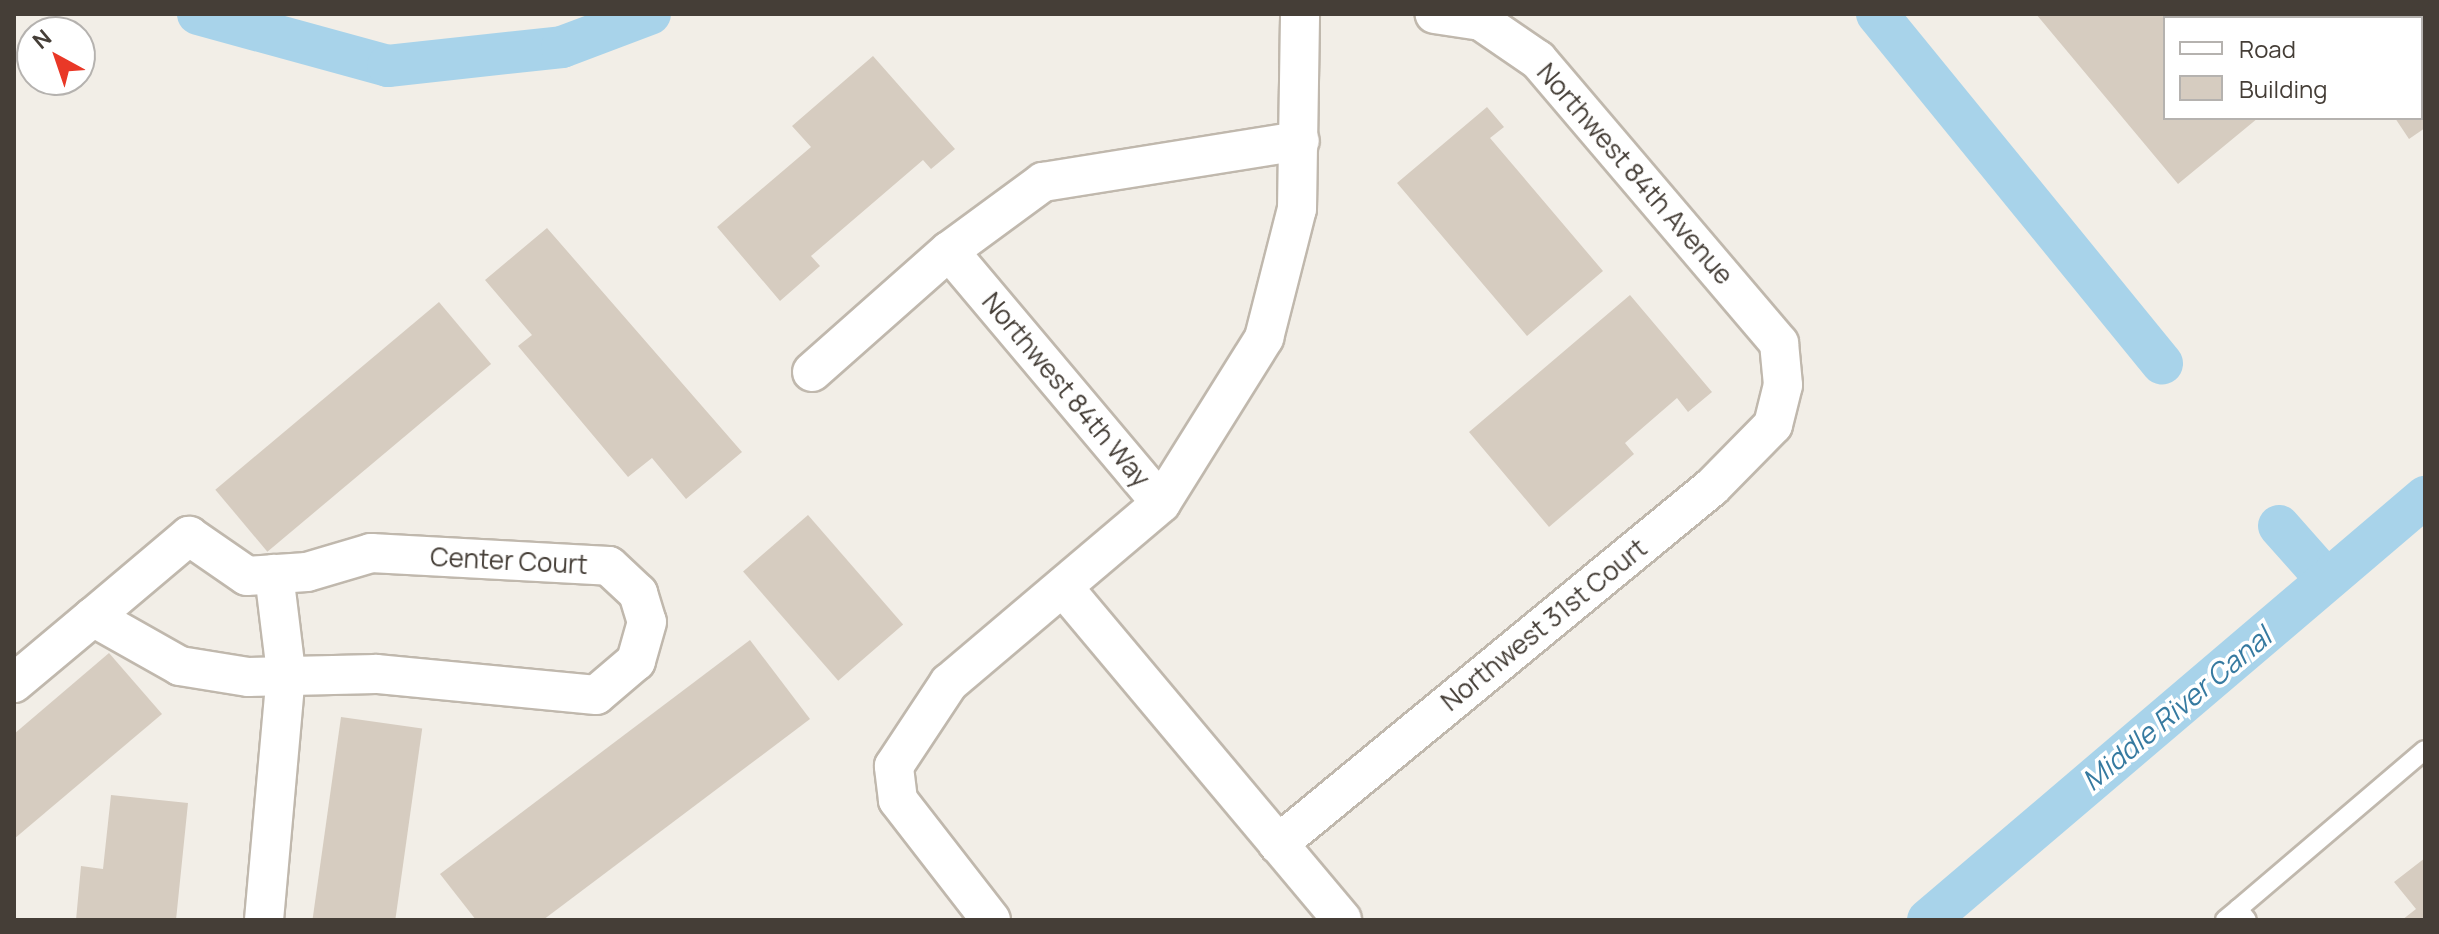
<!DOCTYPE html>
<style>
body{margin:0}
#map{position:relative;width:2439px;height:934px;overflow:hidden;background:#f2eee7;font-family:Manrope,sans-serif}
div>[style]{position:absolute}
[style*='--x']{left:calc(var(--x)*1px);top:calc(var(--y)*1px);width:calc(var(--w)*1px);rotate:calc(var(--a)*1deg)}
.canal>*{height:42px;margin:-21px;padding:0 21px;transform-origin:21px;border-radius:21px;background:#a8d3ea}
.building>*{inset:0;background:#d6ccc0;transform-origin:0 0}
.roads{filter:drop-shadow(2px 0 #c0b8ad) drop-shadow(-2px 0 #c0b8ad) drop-shadow(0 2px #c0b8ad) drop-shadow(0 -2px #c0b8ad)}
.lane>*{height:18px;margin:-9px;padding:0 9px;transform-origin:9px;border-radius:9px;background:#fff}
.street>*{height:38px;margin:-19px;padding:0 19px;transform-origin:19px;border-radius:19px;background:#fff}
span{translate:-50% -50%;white-space:nowrap;text-align:center;line-height:1.15;-webkit-text-stroke:7px #fff;paint-order:stroke}
.street-label{font-size:26px;color:#453e37}
.water-label{font-size:28px;color:#367aa0;font-style:italic}
.frame{position:absolute;inset:0;border:16px solid #453e37;pointer-events:none}
.legend{position:absolute;left:2163px;top:16px;width:260px;height:104px;box-sizing:border-box;background:#fff;border:2px solid #b5b2af;margin:0;padding:10px 14px;list-style:none;font-size:24px;color:#453e37}
.legend li{display:flex;align-items:center;gap:16px;height:40px}
.legend b{width:40px;border:2px solid #b5b2af}
.north{position:absolute;left:16px;top:16px;width:80px;height:80px;box-sizing:border-box;background:#fff;border:2px solid #b5b2af;border-radius:50%;rotate:320deg;font-size:22px;font-weight:700;line-height:32px;text-align:center;color:#453e37}
.north::after{content:'';display:block;margin:auto;width:28px;height:36px;background:#e93827;clip-path:polygon(50% 0,100% 100%,50% 72%,0 100%)}
</style>
<div id="map">
<div class="canal">
<div style="--x:198;--y:14;--w:197;--a:15.3"></div>
<div style="--x:388;--y:66;--w:175;--a:-6.2"></div>
<div style="--x:562;--y:47;--w:94;--a:-20.6"></div>
<div style="--x:1877;--y:14;--w:451;--a:50.8"></div>
<div style="--x:2279;--y:526;--w:72;--a:48.4"></div>
<div style="--x:1928;--y:920;--w:653;--a:-40.4"></div>
</div>
<div class="building">
<div style="clip-path:polygon(2036px 14px,2197px 14px,2165px 18px,2165px 118px,2258px 118px,2178px 184px)"></div>
<div style="clip-path:polygon(2323px 14px,2425px 14px,2425px 128px,2409px 139px,2395px 118px,2421px 118px,2421px 18px)"></div>
<div style="clip-path:polygon(873px 56px,955px 149px,931px 169px,923px 160px,811px 256px,820px 266px,780px 301px,717px 227px,811px 147px,792px 126px)"></div>
<div style="clip-path:polygon(1487px 107px,1504px 127px,1490px 138px,1603px 271px,1527px 336px,1397px 183px)"></div>
<div style="clip-path:polygon(547px 228px,742px 452px,686px 499px,652px 458px,628px 477px,518px 346px,532px 335px,485px 280px)"></div>
<div style="clip-path:polygon(1630px 295px,1712px 392px,1688px 412px,1677px 398px,1625px 443px,1634px 454px,1549px 527px,1469px 432px)"></div>
<div style="left:439px;top:302px;width:81px;height:292px;rotate:50deg"></div>
<div style="left:808px;top:515px;width:145px;height:86px;rotate:49deg"></div>
<div style="clip-path:polygon(750px 640px,810px 719px,543px 920px,476px 920px,440px 874px)"></div>
<div style="clip-path:polygon(109px 653px,162px 714px,14px 839px,14px 734px)"></div>
<div style="left:341px;top:717px;width:82px;height:206px;rotate:8deg"></div>
<div style="clip-path:polygon(111px 795px,188px 803px,176px 920px,76px 920px,81px 866px,103px 869px)"></div>
<div style="clip-path:polygon(2425px 858px,2425px 920px,2402px 920px,2416px 909px,2394px 882px)"></div>
</div>
<div class="roads">
<div class="lane">
<div style="--x:2272;--y:14;--w:6;--a:45"></div>
<div style="--x:2238;--y:909;--w:245;--a:-40.4"></div>
<div style="--x:2225;--y:920;--w:17;--a:-40"></div>
<div style="--x:2238;--y:909;--w:14;--a:51"></div>
</div>
<div class="street">
<div style="--x:949;--y:251;--w:329;--a:49.9"></div>
<div style="--x:812;--y:372;--w:183;--a:-41.5"></div>
<div style="--x:949;--y:251;--w:117;--a:-36.3"></div>
<div style="--x:1043;--y:182;--w:260;--a:-9.1"></div>
<div style="--x:1063;--y:587;--w:434;--a:50"></div>
<div style="--x:14;--y:683;--w:103;--a:-39.9"></div>
<div style="--x:93;--y:617;--w:126;--a:-40.2"></div>
<div style="--x:189;--y:536;--w:70;--a:34.6"></div>
<div style="--x:247;--y:576;--w:60;--a:-3.8"></div>
<div style="--x:307;--y:572;--w:67;--a:-16.5"></div>
<div style="--x:371;--y:553;--w:238;--a:3.1"></div>
<div style="--x:609;--y:566;--w:40;--a:43"></div>
<div style="--x:638;--y:593;--w:30;--a:73"></div>
<div style="--x:647;--y:622;--w:41;--a:105.8"></div>
<div style="--x:636;--y:661;--w:52;--a:139.6"></div>
<div style="--x:596;--y:695;--w:221;--a:-174.5"></div>
<div style="--x:376;--y:674;--w:128;--a:178.7"></div>
<div style="--x:248;--y:677;--w:69;--a:-170.8"></div>
<div style="--x:180;--y:666;--w:100;--a:-150.6"></div>
<div style="--x:1278;--y:844;--w:562;--a:-39.44"></div>
<div style="--x:1712;--y:487;--w:87;--a:-45.5"></div>
<div style="--x:1773;--y:425;--w:41;--a:-76"></div>
<div style="--x:1783;--y:385;--w:42;--a:-95.4"></div>
<div style="--x:1779;--y:343;--w:372;--a:-130.4"></div>
<div style="--x:1538;--y:60;--w:69;--a:-145.6"></div>
<div style="--x:1481;--y:21;--w:47;--a:-171.3"></div>
<div style="--x:264;--y:920;--w:249;--a:-84.9"></div>
<div style="--x:286;--y:672;--w:99;--a:-97"></div>
<div style="--x:991;--y:920;--w:152;--a:-127.8"></div>
<div style="--x:898;--y:800;--w:34;--a:-97"></div>
<div style="--x:894;--y:766;--w:100;--a:-56.5"></div>
<div style="--x:949;--y:683;--w:278;--a:-40.3"></div>
<div style="--x:1161;--y:503;--w:195;--a:-58"></div>
<div style="--x:1264;--y:338;--w:133;--a:-75.7"></div>
<div style="--x:1297;--y:209;--w:195;--a:-89.1"></div>
</div>
</div>
<div class="street-label">
<span style="left:1635px;top:174px;rotate:49deg">Northwest 84th Avenue</span>
<span style="left:1066px;top:390px;rotate:50deg">Northwest 84th Way</span>
<span style="left:509px;top:561px;rotate:3deg">Center Court</span>
<span style="left:1544px;top:625px;rotate:-39deg">Northwest 31st Court</span>
</div>
<div class="water-label">
<span style="left:2176px;top:708px;rotate:-40deg">Middle River Canal</span>
</div>
<div class="frame"></div>
<ul class="legend">
<li><b style="height:10px;background:#fff"></b>Road</li>
<li><b style="height:22px;background:#d6ccc0"></b>Building</li>
</ul>
<div class="north">N</div>
</div>
